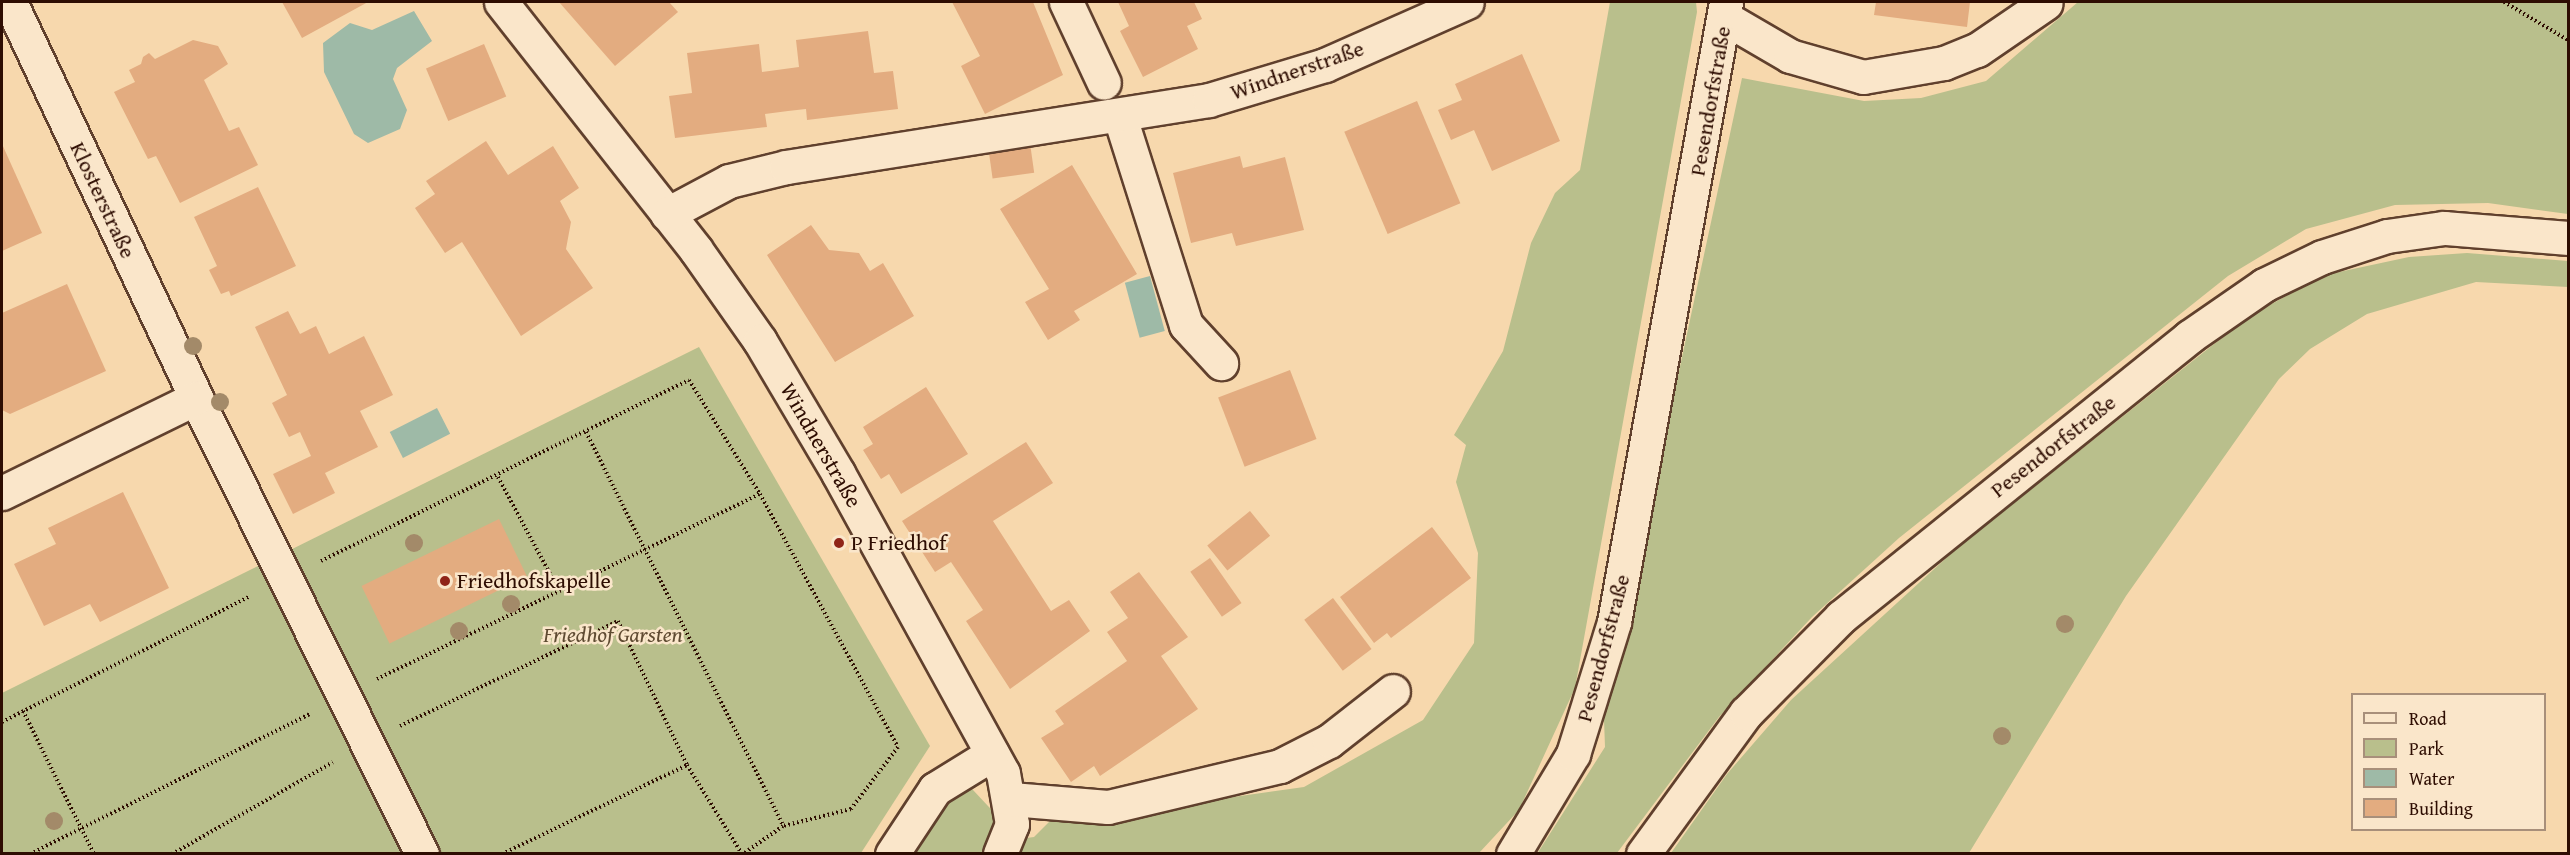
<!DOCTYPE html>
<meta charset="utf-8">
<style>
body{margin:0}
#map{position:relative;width:2570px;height:855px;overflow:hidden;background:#f7d8ad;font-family:"Gentium Book Plus",serif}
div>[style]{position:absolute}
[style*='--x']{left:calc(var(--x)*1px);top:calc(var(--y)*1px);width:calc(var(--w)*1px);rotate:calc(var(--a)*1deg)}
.green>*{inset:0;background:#b9bf8c}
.water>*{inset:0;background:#9ebaa7;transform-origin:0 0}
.building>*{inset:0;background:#e3ac80;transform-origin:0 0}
.path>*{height:4px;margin-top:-2px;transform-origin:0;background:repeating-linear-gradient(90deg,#2e0d02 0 1.5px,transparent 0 4.5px)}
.roads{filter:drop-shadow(2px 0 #60402d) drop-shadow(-2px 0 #60402d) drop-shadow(0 2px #60402d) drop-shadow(0 -2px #60402d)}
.minor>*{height:33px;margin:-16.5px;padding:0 16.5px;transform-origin:16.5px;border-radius:16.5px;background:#fae6ca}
.trees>*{width:18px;height:18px;margin:-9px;border-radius:50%;background:#a38a69}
.dots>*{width:16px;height:16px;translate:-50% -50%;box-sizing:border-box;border:3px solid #fae6ca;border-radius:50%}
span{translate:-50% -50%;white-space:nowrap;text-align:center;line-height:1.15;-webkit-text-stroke:5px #fae6ca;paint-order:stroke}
.street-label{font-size:22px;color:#2e0d02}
.poi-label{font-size:22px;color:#2e0d02}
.left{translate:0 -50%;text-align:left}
.park-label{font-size:22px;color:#5f4b32;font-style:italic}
.frame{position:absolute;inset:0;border:3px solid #2e0d02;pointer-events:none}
.legend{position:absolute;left:2351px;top:693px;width:195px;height:138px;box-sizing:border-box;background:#fae6ca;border:2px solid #a88f7a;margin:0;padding:8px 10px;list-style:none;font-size:18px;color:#2e0d02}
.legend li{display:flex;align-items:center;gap:12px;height:30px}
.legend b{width:30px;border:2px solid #a88f7a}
</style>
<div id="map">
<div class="green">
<div style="clip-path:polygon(1610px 2px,1696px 2px,1697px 12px,1575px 688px,1519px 810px,1479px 853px,904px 854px,958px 774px,1019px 839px,1034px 837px,1056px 815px,1071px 820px,1304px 787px,1423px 720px,1474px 643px,1478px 553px,1456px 482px,1466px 445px,1454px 435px,1503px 351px,1531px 243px,1555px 193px,1580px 170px)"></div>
<div style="clip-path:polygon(2078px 2px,2568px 2px,2568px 214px,2488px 203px,2395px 205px,2306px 229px,2228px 276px,1899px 538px,1812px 617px,1719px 717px,1617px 853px,1537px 854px,1605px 747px,1604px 720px,1742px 78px,1864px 101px,1921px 98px,1986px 81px)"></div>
<div style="clip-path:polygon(2467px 253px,2568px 261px,2568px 287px,2476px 282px,2367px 314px,2310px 349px,2279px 379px,2126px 596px,1969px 853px,1671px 853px,1727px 774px,1791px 700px,1956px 549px,2214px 344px,2262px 309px,2325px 275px,2409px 257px)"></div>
<div style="clip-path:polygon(699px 347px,930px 746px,861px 853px,2px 854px,2px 693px)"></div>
</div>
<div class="water">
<div style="clip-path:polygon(414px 11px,432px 41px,397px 68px,393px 79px,407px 110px,400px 129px,368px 143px,354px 134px,324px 72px,323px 43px,350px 23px,372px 30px)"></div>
<div style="left:1150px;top:276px;width:57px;height:26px;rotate:75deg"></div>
<div style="left:437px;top:408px;width:29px;height:53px;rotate:63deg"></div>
</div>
<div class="building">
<div style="clip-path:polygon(282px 2px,368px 2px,302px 38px)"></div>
<div style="clip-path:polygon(559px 2px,669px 2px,678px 12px,615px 66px)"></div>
<div style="clip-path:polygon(952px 2px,1033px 2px,1063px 75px,985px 114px,961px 66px,980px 56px)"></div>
<div style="clip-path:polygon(1118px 2px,1194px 2px,1202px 19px,1187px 26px,1198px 49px,1143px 77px,1120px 31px,1129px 26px)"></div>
<div style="clip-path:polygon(1876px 2px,1970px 2px,1967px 27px,1874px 15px)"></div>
<div style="clip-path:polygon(868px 31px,874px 73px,893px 71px,898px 109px,807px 120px,806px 109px,788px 111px,765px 114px,767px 127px,675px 138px,669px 96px,692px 93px,687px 53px,759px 44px,762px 72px,799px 67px,796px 40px)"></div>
<div style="clip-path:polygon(193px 40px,218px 46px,228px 64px,204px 80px,229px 131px,239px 127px,258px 165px,180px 203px,156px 156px,148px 159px,114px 92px,135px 82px,129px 70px,141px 64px,143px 57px,149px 53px,155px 59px)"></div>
<div style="left:484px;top:44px;width:57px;height:63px;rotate:67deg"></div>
<div style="clip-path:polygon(1522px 54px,1560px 141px,1492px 171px,1474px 130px,1451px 140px,1438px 110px,1462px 100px,1455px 84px)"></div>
<div style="left:1417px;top:101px;width:111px;height:79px;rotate:67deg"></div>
<div style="clip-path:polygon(486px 141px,508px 175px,553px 146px,579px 188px,560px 201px,571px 222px,566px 249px,593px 288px,521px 336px,462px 242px,445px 253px,415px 208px,435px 194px,426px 181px)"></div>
<div style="left:1030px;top:143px;width:30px;height:42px;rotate:82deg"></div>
<div style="clip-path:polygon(2px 144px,42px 233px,2px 251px)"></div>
<div style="clip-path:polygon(1240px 156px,1243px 168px,1285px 157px,1304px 230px,1236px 246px,1232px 233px,1191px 243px,1173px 173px)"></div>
<div style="clip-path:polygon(1072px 165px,1137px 274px,1074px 311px,1080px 320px,1048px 340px,1025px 302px,1049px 289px,1000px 209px)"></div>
<div style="clip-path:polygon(258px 187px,296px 266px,231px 296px,229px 291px,221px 294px,209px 270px,217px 266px,194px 217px)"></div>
<div style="clip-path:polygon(811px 225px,829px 250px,859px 253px,870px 271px,883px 263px,914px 316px,835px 362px,767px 255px)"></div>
<div style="clip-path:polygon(67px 284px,106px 371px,10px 414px,2px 410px,2px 313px)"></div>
<div style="clip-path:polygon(288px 311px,300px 334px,316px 326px,329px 354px,364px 336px,393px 395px,360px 411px,378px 447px,325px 473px,335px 493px,293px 514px,273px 474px,311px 456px,300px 432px,289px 437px,272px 403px,287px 395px,255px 327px)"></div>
<div style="left:1290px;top:370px;width:74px;height:77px;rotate:69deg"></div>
<div style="clip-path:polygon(926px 387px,968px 454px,901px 494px,889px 474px,881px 479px,863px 450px,873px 444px,863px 427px)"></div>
<div style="clip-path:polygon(1026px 442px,1053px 483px,993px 521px,1051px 611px,1069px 600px,1090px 631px,1010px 689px,966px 621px,983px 610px,951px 562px,935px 572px,902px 521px)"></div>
<div style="clip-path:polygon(123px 492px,169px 588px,100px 622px,90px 604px,44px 626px,14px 564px,56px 544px,48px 528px)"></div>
<div style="left:1250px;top:511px;width:32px;height:55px;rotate:51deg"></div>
<div style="left:499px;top:519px;width:64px;height:153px;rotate:64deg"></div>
<div style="clip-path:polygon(1432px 527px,1471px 578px,1391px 638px,1387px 633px,1374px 643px,1340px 597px)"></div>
<div style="left:1210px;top:558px;width:55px;height:24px;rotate:55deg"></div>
<div style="clip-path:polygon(1139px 572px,1188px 637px,1161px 656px,1198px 709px,1100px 776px,1094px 766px,1071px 782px,1041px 738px,1064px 724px,1055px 711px,1127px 661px,1107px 632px,1128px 618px,1110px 592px)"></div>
<div style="left:1333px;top:598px;width:64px;height:36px;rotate:53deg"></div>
</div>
<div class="path">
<div style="--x:2504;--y:2;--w:74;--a:30.7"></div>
<div style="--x:586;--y:432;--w:441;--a:63.4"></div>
<div style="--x:498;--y:477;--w:127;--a:61.8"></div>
<div style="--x:321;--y:561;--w:410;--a:-26.2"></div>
<div style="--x:689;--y:380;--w:134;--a:58.1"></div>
<div style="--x:760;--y:494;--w:288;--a:61.4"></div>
<div style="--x:898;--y:747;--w:78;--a:127.2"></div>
<div style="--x:851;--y:809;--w:70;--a:166"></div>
<div style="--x:783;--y:826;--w:49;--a:145"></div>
<div style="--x:377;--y:679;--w:425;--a:-25.8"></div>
<div style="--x:23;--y:711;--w:160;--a:63.6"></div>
<div style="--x:2;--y:722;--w:278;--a:-26.9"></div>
<div style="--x:400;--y:726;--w:242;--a:-25.7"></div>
<div style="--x:618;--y:621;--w:160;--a:64.4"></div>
<div style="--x:34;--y:852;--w:308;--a:-26.6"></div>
<div style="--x:172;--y:854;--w:185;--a:-29.7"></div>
<div style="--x:502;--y:854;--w:205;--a:-25.7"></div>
<div style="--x:687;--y:765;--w:105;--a:58.3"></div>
</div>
<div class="roads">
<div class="minor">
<div style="--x:10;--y:2;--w:438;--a:64.8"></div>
<div style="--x:196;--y:398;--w:509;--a:63.64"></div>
<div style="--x:501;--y:2;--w:315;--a:51.8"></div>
<div style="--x:696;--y:250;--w:111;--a:54.9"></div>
<div style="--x:760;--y:341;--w:153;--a:59.4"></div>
<div style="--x:838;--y:473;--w:342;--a:61.2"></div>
<div style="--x:1003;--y:773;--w:52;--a:80"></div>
<div style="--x:1012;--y:824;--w:32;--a:112"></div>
<div style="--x:1066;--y:2;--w:89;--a:64.9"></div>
<div style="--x:1725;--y:18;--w:75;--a:30.3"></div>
<div style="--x:1790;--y:56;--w:76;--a:16"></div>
<div style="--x:1863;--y:77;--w:82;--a:-9.8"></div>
<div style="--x:1944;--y:63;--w:35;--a:-22"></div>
<div style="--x:1977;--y:50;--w:83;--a:-34.3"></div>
<div style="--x:1120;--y:117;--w:218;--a:72.4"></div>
<div style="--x:1186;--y:325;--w:52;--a:47.4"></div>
<div style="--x:667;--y:214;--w:70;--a:-28"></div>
<div style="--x:729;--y:181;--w:59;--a:-13.8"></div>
<div style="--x:786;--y:167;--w:428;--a:-9"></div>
<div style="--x:1209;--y:100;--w:121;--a:-16.8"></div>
<div style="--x:1325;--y:65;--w:155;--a:-23.9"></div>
<div style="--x:2;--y:493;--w:216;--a:-26.1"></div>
<div style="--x:1011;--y:799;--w:97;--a:4.7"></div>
<div style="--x:1108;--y:807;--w:177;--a:-13.4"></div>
<div style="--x:1280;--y:766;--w:55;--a:-27"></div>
<div style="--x:1329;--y:741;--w:81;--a:-38"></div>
<div style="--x:892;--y:854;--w:78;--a:-56.5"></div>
<div style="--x:935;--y:789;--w:67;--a:-31.6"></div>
<div style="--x:1513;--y:854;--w:117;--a:-59"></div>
<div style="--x:1573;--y:754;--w:138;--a:-72.7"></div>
<div style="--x:1614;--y:622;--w:630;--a:-79.76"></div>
<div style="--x:1643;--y:854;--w:175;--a:-53.9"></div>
<div style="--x:1746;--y:713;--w:135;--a:-45.3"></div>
<div style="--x:1841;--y:617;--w:447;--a:-38.8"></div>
<div style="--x:2189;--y:337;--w:91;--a:-34.7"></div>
<div style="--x:2264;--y:285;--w:64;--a:-25.8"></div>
<div style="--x:2322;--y:257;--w:68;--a:-17.9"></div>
<div style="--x:2387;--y:236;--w:58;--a:-8"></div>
<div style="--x:2444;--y:228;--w:124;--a:4.6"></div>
</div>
</div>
<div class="trees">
<div style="left:193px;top:346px"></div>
<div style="left:220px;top:402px"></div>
<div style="left:414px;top:543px"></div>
<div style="left:511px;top:604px"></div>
<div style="left:2065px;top:624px"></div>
<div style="left:459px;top:631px"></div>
<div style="left:2002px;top:736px"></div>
<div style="left:54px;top:821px"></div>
</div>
<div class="dots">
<div style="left:839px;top:543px;background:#8f2418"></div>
<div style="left:445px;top:581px;background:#8f2418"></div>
</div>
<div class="street-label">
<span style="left:1297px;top:70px;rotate:-19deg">Windnerstraße</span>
<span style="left:1710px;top:101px;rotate:-80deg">Pesendorfstraße</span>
<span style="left:103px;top:200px;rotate:65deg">Klosterstraße</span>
<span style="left:821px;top:445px;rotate:60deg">Windnerstraße</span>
<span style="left:2053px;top:446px;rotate:-38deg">Pesendorfstraße</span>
<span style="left:1603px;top:648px;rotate:-75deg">Pesendorfstraße</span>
</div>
<div class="poi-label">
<span class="left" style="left:851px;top:543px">P Friedhof</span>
<span class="left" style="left:457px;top:581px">Friedhofskapelle</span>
</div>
<div class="park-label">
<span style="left:613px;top:635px">Friedhof Garsten</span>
</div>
<div class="frame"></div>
<ul class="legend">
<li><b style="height:8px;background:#fae6ca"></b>Road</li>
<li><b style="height:16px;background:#b9bf8c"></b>Park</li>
<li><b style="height:16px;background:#9ebaa7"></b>Water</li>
<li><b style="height:16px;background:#e3ac80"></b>Building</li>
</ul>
</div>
